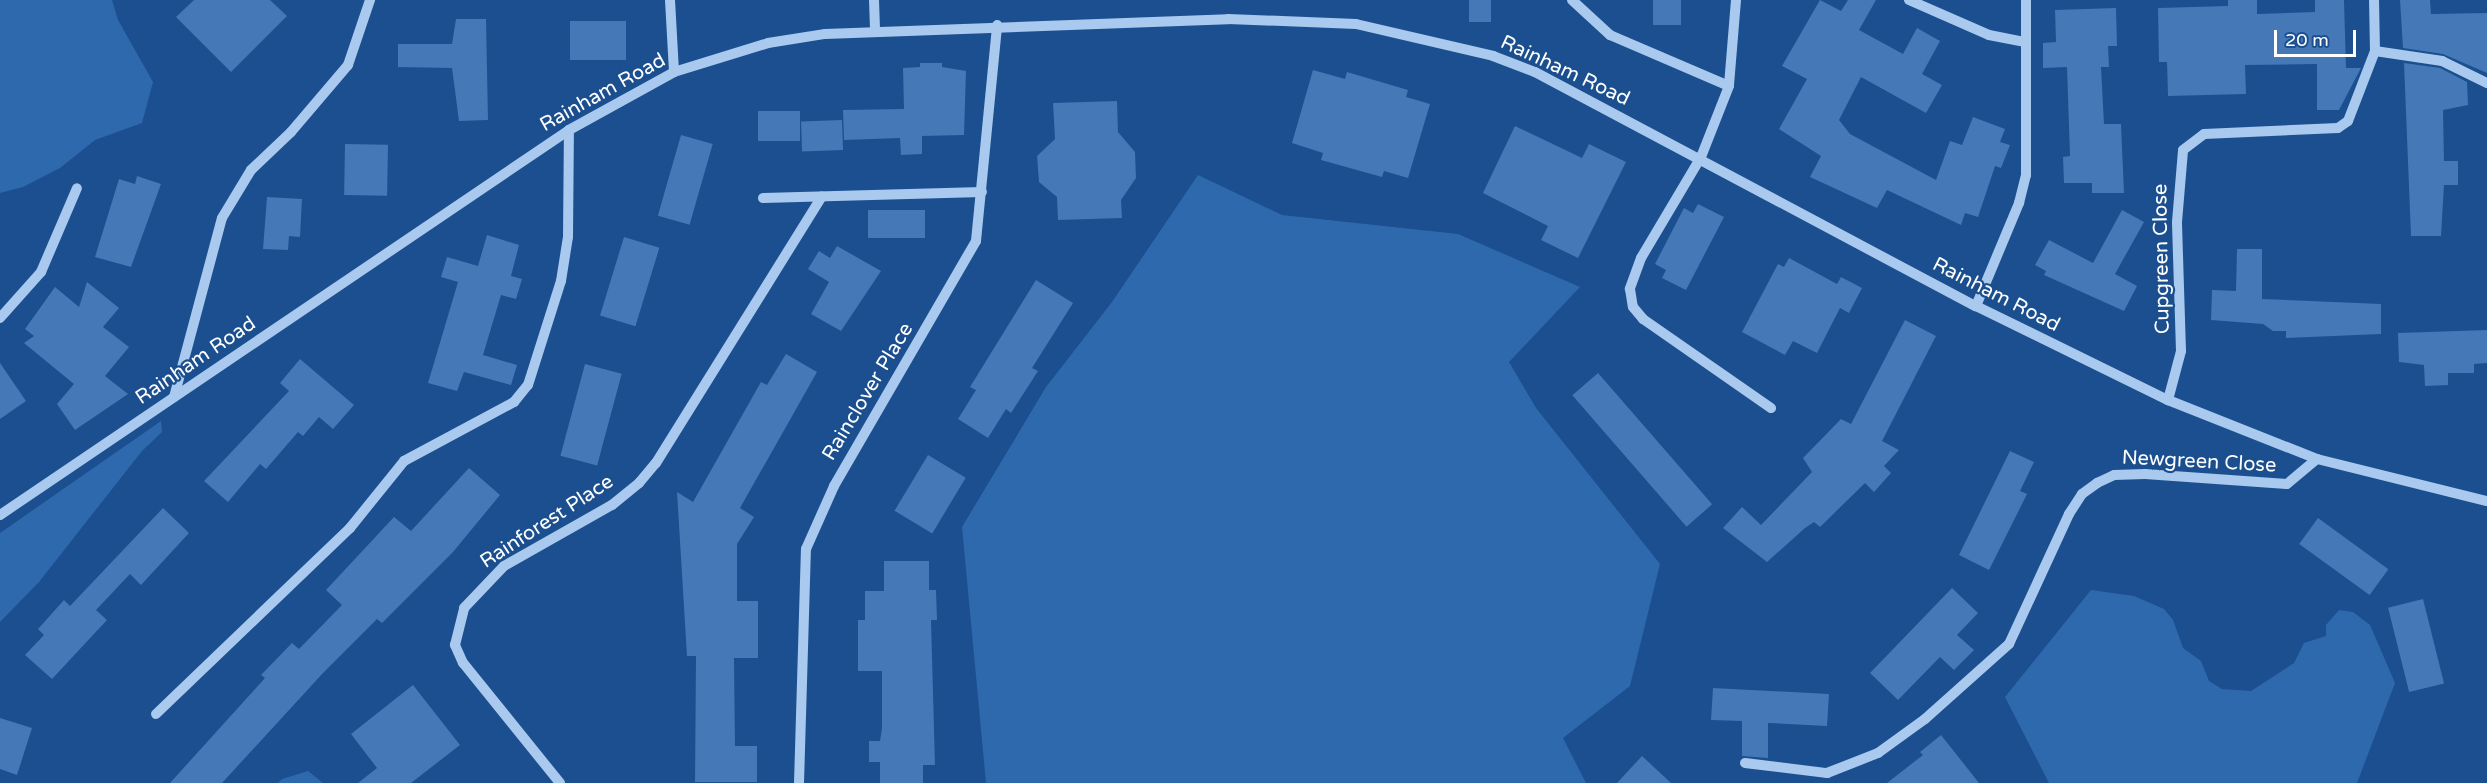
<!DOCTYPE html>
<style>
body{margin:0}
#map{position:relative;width:2487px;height:783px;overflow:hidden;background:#1b4f8f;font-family:"Varela Round",sans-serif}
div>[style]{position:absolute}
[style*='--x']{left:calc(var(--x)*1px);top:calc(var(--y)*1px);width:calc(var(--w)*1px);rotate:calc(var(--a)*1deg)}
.green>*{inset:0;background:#2e69ad}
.building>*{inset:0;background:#4478b7;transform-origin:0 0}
.minor>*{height:10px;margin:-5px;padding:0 5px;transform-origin:5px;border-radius:5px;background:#a9c9ee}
span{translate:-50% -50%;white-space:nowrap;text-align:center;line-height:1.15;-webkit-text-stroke:4.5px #1b4f8f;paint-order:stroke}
.street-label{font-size:20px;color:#fff}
.scale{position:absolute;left:2274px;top:30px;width:82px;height:27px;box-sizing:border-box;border:3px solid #fff;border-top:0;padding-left:8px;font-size:18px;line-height:21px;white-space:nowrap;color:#fff;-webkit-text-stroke:4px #1b4f8f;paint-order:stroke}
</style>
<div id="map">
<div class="green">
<div style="clip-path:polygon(0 0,112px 0,118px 20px,153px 82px,142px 123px,95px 140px,60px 168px,23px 187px,0 193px)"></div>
<div style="clip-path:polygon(1198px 175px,1282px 215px,1458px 234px,1580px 287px,1509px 362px,1536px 408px,1660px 564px,1630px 686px,1563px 738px,1586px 783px,986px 783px,962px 527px,1046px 387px,1112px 302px)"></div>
<div style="clip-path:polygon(161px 421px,162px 432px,142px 451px,39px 582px,0 622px,0 533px)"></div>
<div style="clip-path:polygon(2091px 590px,2134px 596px,2164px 609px,2173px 620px,2183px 648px,2201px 661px,2209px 681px,2222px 689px,2251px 691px,2294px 663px,2304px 643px,2326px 636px,2326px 625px,2339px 610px,2353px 612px,2370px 625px,2395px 683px,2357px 783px,2049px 783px,2005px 697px)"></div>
<div style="clip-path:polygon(308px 771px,323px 783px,278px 783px,282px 779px)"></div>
</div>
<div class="building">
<div style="clip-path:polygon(194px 0,270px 0,287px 16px,231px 72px,176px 17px)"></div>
<div style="left:1469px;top:0;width:22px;height:22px"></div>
<div style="left:1653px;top:0;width:28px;height:25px"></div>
<div style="clip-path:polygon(1820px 0,1841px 11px,1848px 0,1876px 0,1859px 30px,1903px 54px,1917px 28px,1940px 41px,1922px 74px,1942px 85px,1926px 113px,1861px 77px,1839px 120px,1850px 134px,1936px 180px,1950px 141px,1962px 145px,1973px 117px,2005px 129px,2000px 142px,2010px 145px,2001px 168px,1995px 166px,1978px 217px,1965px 213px,1961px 225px,1887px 190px,1877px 208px,1810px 177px,1821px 156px,1779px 129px,1807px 79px,1782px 66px)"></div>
<div style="clip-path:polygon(2228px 0,2257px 0,2257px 14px,2315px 12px,2315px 0,2344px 0,2346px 68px,2361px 68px,2339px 110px,2317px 110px,2317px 64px,2245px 65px,2246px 94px,2168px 96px,2167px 62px,2159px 62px,2158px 8px,2228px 6px)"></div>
<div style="clip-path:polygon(2400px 0,2430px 0,2431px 14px,2487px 13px,2487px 73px,2443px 54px,2403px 48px)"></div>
<div style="clip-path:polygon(2116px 8px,2117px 46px,2108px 46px,2109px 67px,2101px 67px,2104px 124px,2121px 124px,2124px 193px,2092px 193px,2092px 183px,2064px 183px,2063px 157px,2070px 156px,2067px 67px,2043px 68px,2043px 43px,2056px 42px,2055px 10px)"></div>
<div style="clip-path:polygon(456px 19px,486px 19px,488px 120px,459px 121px,452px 68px,398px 67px,398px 44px,452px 44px)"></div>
<div style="left:570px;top:21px;width:56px;height:39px"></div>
<div style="clip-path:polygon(920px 63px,942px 63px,942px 67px,966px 71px,964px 135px,922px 136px,922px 154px,901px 155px,900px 138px,844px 140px,843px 110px,904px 109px,903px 68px,920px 67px)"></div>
<div style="clip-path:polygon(2404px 63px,2440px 68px,2467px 82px,2468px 105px,2443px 110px,2444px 161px,2458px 161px,2458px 185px,2444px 185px,2441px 236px,2411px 236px)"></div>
<div style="clip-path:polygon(1313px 70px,1345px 79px,1347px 72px,1408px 90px,1406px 97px,1430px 104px,1408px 178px,1384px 171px,1382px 177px,1321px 160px,1323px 153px,1292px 143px)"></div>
<div style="clip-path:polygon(1117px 101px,1118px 132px,1135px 152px,1136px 178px,1121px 200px,1122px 218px,1058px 220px,1057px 197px,1039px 182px,1037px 156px,1055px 139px,1053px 103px)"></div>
<div style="left:800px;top:111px;width:30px;height:42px;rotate:90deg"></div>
<div style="left:842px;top:120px;width:30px;height:41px;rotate:88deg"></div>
<div style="clip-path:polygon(1515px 126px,1582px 158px,1589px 144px,1626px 162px,1578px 258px,1541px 240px,1548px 226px,1483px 193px)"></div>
<div style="left:681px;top:135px;width:33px;height:84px;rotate:16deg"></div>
<div style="left:345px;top:144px;width:43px;height:51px;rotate:1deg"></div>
<div style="clip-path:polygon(137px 176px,161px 184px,131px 267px,95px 257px,119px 179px,135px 184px)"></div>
<div style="clip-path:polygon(267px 197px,302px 199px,300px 237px,289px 236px,288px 250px,263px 249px)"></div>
<div style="clip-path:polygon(1698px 204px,1724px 217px,1686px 290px,1662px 278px,1666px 270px,1655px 264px,1684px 208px,1693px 213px)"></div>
<div style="left:925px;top:210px;width:28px;height:57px;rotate:90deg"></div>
<div style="clip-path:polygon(2122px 210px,2144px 222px,2115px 274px,2137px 286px,2124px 311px,2044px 275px,2046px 271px,2035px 265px,2049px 240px,2093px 263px)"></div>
<div style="clip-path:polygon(487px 235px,519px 245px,511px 276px,522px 279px,516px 299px,501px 295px,483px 355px,517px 365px,511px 385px,464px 372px,457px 391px,428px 383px,458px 282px,441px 277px,447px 257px,478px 266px)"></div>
<div style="left:624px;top:237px;width:37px;height:82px;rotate:17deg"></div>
<div style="clip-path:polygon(837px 246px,881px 271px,841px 331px,811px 314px,829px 282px,808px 269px,819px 251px,830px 258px)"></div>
<div style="clip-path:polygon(2237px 249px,2262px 249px,2262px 299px,2381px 304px,2381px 334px,2286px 338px,2286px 331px,2273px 331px,2263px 324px,2211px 320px,2212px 290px,2236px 291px)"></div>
<div style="clip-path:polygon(1789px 258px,1837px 284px,1841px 277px,1862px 288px,1849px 313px,1840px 308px,1817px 353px,1793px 341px,1785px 355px,1742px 332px,1778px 264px,1784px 267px)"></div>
<div style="clip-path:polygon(1036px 280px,1073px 303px,1032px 368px,1038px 371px,1011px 413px,1006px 409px,988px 438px,958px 419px,976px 390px,970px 387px)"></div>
<div style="clip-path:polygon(87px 282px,119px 308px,103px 327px,129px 347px,105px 376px,128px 394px,75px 430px,57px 404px,74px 384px,24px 343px,34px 336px,25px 329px,55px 287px,79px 307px)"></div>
<div style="clip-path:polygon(1905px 320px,1936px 336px,1882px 441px,1899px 450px,1884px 466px,1891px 473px,1874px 492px,1865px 483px,1820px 527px,1814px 522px,1805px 528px,1767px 562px,1723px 528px,1742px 507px,1761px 525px,1812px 472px,1803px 458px,1841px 419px,1851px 424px)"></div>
<div style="clip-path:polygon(2487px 330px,2487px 363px,2474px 364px,2474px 373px,2448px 373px,2448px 385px,2425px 386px,2424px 365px,2399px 362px,2398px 333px)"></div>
<div style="clip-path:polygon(786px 354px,817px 372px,740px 508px,754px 517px,737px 544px,737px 601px,758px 601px,758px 658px,734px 658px,735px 746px,757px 746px,757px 782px,695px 782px,696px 656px,687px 656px,677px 492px,693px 502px,761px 382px,767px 385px)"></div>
<div style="clip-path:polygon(300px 359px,354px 405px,333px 429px,319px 417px,303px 436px,298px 432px,266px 469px,260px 464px,228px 502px,204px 481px,289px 391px,280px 383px)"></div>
<div style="clip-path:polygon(0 363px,26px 401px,0 419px)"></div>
<div style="left:585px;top:364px;width:38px;height:95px;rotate:15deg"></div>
<div style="left:1598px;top:373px;width:174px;height:34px;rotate:49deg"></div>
<div style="clip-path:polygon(2010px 451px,2034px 462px,2020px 491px,2027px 494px,1989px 570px,1959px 555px)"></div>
<div style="left:928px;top:455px;width:44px;height:65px;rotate:31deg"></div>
<div style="clip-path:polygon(469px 468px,500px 495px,453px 552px,382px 623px,377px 619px,323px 673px,222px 783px,170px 783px,265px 678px,261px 675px,292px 643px,299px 649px,342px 605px,326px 590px,394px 517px,411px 531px)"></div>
<div style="clip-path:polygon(163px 508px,189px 533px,141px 585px,130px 574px,96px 610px,107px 620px,52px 679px,25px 655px,44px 635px,38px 629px,64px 600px,70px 606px)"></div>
<div style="left:2318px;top:518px;width:87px;height:32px;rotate:36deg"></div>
<div style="clip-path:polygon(884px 561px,929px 561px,929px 590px,936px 590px,937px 620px,931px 620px,935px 765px,923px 765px,923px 783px,880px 783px,880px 762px,869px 762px,869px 741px,880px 741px,882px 728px,882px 671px,858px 671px,858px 620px,865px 620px,865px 591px,884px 591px)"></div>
<div style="clip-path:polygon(1952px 588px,1978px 613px,1957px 635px,1974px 650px,1954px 670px,1940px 657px,1898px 700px,1870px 673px)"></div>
<div style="left:2423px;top:599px;width:87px;height:36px;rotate:76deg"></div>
<div style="clip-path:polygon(413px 685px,460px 745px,411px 783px,358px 783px,377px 768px,351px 734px)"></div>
<div style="clip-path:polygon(1713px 688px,1829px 694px,1827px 726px,1768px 723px,1768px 758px,1742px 756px,1742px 721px,1711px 720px)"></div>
<div style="clip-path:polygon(0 718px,32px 728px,17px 775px,0 769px)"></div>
<div style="clip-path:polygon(1941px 735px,1979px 783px,1887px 783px,1923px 755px,1920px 752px)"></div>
<div style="clip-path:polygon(1642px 756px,1671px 783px,1617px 783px)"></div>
</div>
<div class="minor">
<div style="--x:670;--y:0;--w:72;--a:86.8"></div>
<div style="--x:874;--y:0;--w:32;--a:88"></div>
<div style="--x:1572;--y:0;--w:52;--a:42.6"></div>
<div style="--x:1610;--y:35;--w:129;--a:23.2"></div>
<div style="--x:1736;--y:0;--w:86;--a:94.7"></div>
<div style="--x:1729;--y:86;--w:76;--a:111.5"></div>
<div style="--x:1701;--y:157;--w:117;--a:120.7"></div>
<div style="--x:1641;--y:258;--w:33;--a:110"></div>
<div style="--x:1630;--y:289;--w:18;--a:81"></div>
<div style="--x:1633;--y:307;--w:16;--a:50"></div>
<div style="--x:1643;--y:319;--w:156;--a:34.8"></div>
<div style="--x:1909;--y:0;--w:87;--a:23.6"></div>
<div style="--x:1989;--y:35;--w:37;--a:11"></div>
<div style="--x:2375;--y:51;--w:68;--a:8.5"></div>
<div style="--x:2442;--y:61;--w:50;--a:26.1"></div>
<div style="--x:763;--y:198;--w:219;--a:-1.6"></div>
<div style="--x:1976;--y:306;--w:112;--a:-67.3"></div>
<div style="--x:2019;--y:203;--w:29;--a:-76"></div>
<div style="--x:2026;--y:175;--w:175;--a:-90"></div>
<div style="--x:0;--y:318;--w:62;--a:-48.3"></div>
<div style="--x:41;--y:272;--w:91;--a:-66.8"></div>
<div style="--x:174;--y:397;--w:185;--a:-75"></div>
<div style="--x:222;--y:218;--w:56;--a:-58.9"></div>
<div style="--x:251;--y:170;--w:55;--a:-43.5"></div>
<div style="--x:291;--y:132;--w:88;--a:-49.6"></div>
<div style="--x:348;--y:65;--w:69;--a:-71.3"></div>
<div style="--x:2168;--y:400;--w:51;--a:-75.1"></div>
<div style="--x:2181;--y:351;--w:129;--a:-91.8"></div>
<div style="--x:2177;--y:222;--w:72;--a:-85.2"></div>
<div style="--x:2183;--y:150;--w:26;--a:-37"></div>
<div style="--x:2204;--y:134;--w:134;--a:-2.6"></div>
<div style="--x:2338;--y:128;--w:12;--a:-35"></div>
<div style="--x:2348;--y:121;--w:75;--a:-68.9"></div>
<div style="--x:2375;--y:51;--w:51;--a:-91.1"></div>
<div style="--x:0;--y:515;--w:687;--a:-34.08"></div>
<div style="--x:569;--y:130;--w:120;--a:-28.9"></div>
<div style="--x:674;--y:72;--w:98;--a:-17.1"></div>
<div style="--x:768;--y:43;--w:58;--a:-9"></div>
<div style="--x:825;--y:34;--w:403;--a:-2.1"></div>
<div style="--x:1228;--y:19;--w:128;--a:2.2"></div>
<div style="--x:1356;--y:24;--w:141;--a:13.1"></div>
<div style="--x:1493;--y:56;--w:45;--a:20.9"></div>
<div style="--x:1535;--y:72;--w:499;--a:28"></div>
<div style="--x:1976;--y:306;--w:214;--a:26.1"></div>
<div style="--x:2168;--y:400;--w:160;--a:21.6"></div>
<div style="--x:2317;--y:459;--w:175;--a:13.9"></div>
<div style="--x:156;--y:714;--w:269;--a:-43.8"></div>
<div style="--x:350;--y:528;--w:86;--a:-51.1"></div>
<div style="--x:404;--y:461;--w:125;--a:-28.2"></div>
<div style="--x:514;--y:402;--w:22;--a:-51"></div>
<div style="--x:528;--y:385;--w:109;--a:-72.4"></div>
<div style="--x:561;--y:281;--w:45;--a:-81"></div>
<div style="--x:568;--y:237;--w:107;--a:-89.5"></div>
<div style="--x:1745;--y:763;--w:83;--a:7"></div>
<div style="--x:1827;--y:773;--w:55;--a:-21.4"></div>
<div style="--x:1878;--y:753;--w:58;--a:-35.9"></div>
<div style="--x:1925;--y:719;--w:113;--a:-41.8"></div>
<div style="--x:2009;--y:644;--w:143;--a:-65.2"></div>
<div style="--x:2069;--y:514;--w:24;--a:-57"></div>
<div style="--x:2082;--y:494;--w:19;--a:-36"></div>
<div style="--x:2097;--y:483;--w:19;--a:-25"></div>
<div style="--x:2114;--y:475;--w:31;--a:-2"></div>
<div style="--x:2145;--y:474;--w:142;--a:4"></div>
<div style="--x:2287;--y:484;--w:39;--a:-40"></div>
<div style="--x:560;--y:783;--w:154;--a:-128.9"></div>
<div style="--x:463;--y:663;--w:20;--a:-114"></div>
<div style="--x:455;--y:645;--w:38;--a:-76"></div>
<div style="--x:464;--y:608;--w:58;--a:-46.4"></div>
<div style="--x:504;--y:566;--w:124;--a:-29.5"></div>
<div style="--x:612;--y:505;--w:35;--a:-39"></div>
<div style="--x:639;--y:483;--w:26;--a:-50"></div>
<div style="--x:656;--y:463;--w:314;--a:-58.1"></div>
<div style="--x:799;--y:783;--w:234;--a:-88.3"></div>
<div style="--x:806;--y:549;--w:69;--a:-66"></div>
<div style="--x:834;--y:486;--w:283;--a:-59.9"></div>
<div style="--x:976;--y:241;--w:217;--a:-84.4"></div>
</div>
<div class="street-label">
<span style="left:1565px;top:71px;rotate:25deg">Rainham Road</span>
<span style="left:603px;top:93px;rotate:-29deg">Rainham Road</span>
<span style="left:2162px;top:259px;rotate:-91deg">Cupgreen Close</span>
<span style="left:1996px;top:295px;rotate:27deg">Rainham Road</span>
<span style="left:196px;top:361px;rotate:-34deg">Rainham Road</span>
<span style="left:868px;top:392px;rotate:-59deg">Rainclover Place</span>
<span style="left:2199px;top:462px;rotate:3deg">Newgreen Close</span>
<span style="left:547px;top:522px;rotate:-33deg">Rainforest Place</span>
</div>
<div class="scale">20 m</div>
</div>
